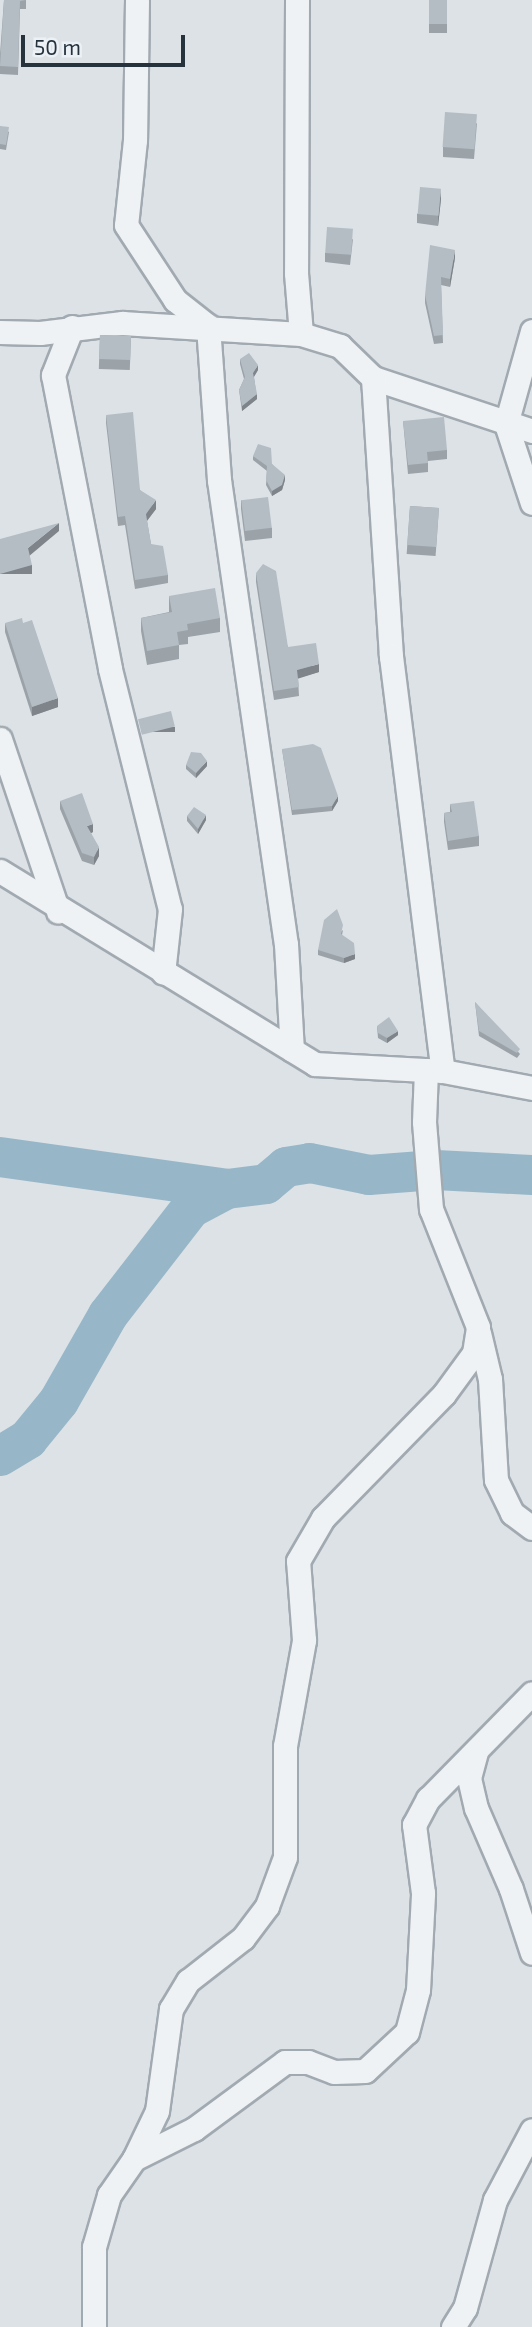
<!DOCTYPE html>
<style>
body{margin:0}
#map{position:relative;width:532px;height:2327px;overflow:hidden;background:#dde2e7;font-family:"Exo 2",sans-serif}
div>[style]{position:absolute}
[style*='--x']{left:calc(var(--x)*1px);top:calc(var(--y)*1px);width:calc(var(--w)*1px);rotate:calc(var(--a)*1deg)}
.river>*{height:40px;margin:-20px;padding:0 20px;transform-origin:20px;border-radius:20px;background:#97b7c8}
.roads{filter:drop-shadow(2px 0 #a2aab1) drop-shadow(-2px 0 #a2aab1) drop-shadow(0 2px #a2aab1) drop-shadow(0 -2px #a2aab1)}
.minor>*{height:23px;margin:-11.5px;padding:0 11.5px;transform-origin:11.5px;border-radius:11.5px;background:#eff2f5}
.wall>*{inset:0;background:#9ba3a9;transform-origin:0 0}
.shaded-wall>*{inset:0;background:#7e8489;transform-origin:0 0}
.building>*{inset:0;background:#b4bdc4;transform-origin:0 0}
span{translate:-50% -50%;white-space:nowrap;text-align:center;line-height:1.15;-webkit-text-stroke:5px #ecf1f5;paint-order:stroke}
.scale{position:absolute;left:21px;top:35px;width:164px;height:32px;box-sizing:border-box;border:4px solid #26333d;border-top:0;padding-left:9px;font-size:21px;line-height:24px;white-space:nowrap;color:#26333d;-webkit-text-stroke:5px #ecf1f5;paint-order:stroke}
</style>
<div id="map">
<div class="river">
<div style="--x:0;--y:1157;--w:229;--a:8"></div>
<div style="--x:436;--y:1170;--w:96;--a:3"></div>
<div style="--x:0;--y:1456;--w:33;--a:-31"></div>
<div style="--x:28;--y:1439;--w:49;--a:-50.8"></div>
<div style="--x:59;--y:1401;--w:99;--a:-60.3"></div>
<div style="--x:108;--y:1315;--w:135;--a:-52.2"></div>
<div style="--x:191;--y:1208;--w:41;--a:-27.8"></div>
<div style="--x:227;--y:1189;--w:39;--a:-7"></div>
<div style="--x:266;--y:1184;--w:26;--a:-40"></div>
<div style="--x:286;--y:1167;--w:24;--a:-9"></div>
<div style="--x:310;--y:1163;--w:60;--a:11.5"></div>
<div style="--x:369;--y:1175;--w:53;--a:-4.3"></div>
</div>
<div class="roads">
<div class="minor">
<div style="--x:137;--y:0;--w:140;--a:90.8"></div>
<div style="--x:135;--y:140;--w:85;--a:96"></div>
<div style="--x:126;--y:225;--w:90;--a:56.8"></div>
<div style="--x:175;--y:300;--w:42;--a:38.2"></div>
<div style="--x:208;--y:326;--w:154;--a:85.9"></div>
<div style="--x:219;--y:480;--w:469;--a:81.8"></div>
<div style="--x:286;--y:944;--w:106;--a:86.8"></div>
<div style="--x:297;--y:0;--w:273;--a:90.2"></div>
<div style="--x:296;--y:273;--w:61;--a:85.3"></div>
<div style="--x:72;--y:327;--w:52;--a:111.6"></div>
<div style="--x:53;--y:375;--w:299;--a:79"></div>
<div style="--x:110;--y:669;--w:247;--a:76"></div>
<div style="--x:170;--y:909;--w:64;--a:96.2"></div>
<div style="--x:532;--y:331;--w:97;--a:105.6"></div>
<div style="--x:506;--y:424;--w:83;--a:71.8"></div>
<div style="--x:0;--y:332;--w:40;--a:1.4"></div>
<div style="--x:40;--y:333;--w:83;--a:-7"></div>
<div style="--x:122;--y:323;--w:179;--a:3.5"></div>
<div style="--x:301;--y:334;--w:41;--a:17.1"></div>
<div style="--x:340;--y:346;--w:46;--a:44.1"></div>
<div style="--x:373;--y:378;--w:168;--a:18.4"></div>
<div style="--x:373;--y:378;--w:279;--a:86.3"></div>
<div style="--x:391;--y:656;--w:418;--a:82.9"></div>
<div style="--x:0;--y:739;--w:182;--a:71.4"></div>
<div style="--x:0;--y:871;--w:369;--a:31.5"></div>
<div style="--x:315;--y:1064;--w:128;--a:3.1"></div>
<div style="--x:443;--y:1071;--w:91;--a:10.8"></div>
<div style="--x:479;--y:1333;--w:47;--a:76.6"></div>
<div style="--x:490;--y:1379;--w:101;--a:86.6"></div>
<div style="--x:496;--y:1480;--w:37;--a:64"></div>
<div style="--x:512;--y:1513;--w:25;--a:37"></div>
<div style="--x:476;--y:1752;--w:27;--a:105"></div>
<div style="--x:469;--y:1778;--w:31;--a:77"></div>
<div style="--x:476;--y:1808;--w:88;--a:66.6"></div>
<div style="--x:511;--y:1889;--w:67;--a:71.8"></div>
<div style="--x:134;--y:2159;--w:67;--a:-26.6"></div>
<div style="--x:194;--y:2129;--w:113;--a:-36.4"></div>
<div style="--x:285;--y:2062;--w:23;--a:0"></div>
<div style="--x:308;--y:2062;--w:28;--a:21"></div>
<div style="--x:334;--y:2072;--w:31;--a:-2"></div>
<div style="--x:365;--y:2071;--w:57;--a:-42.9"></div>
<div style="--x:407;--y:2032;--w:43;--a:-75.3"></div>
<div style="--x:418;--y:1990;--w:97;--a:-87"></div>
<div style="--x:423;--y:1893;--w:69;--a:-97.5"></div>
<div style="--x:414;--y:1825;--w:30;--a:-62"></div>
<div style="--x:428;--y:1799;--w:148;--a:-45.5"></div>
<div style="--x:94;--y:2327;--w:80;--a:-90"></div>
<div style="--x:94;--y:2247;--w:54;--a:-73.9"></div>
<div style="--x:109;--y:2195;--w:44;--a:-55.2"></div>
<div style="--x:134;--y:2159;--w:53;--a:-64.4"></div>
<div style="--x:157;--y:2111;--w:103;--a:-82.2"></div>
<div style="--x:171;--y:2009;--w:33;--a:-59"></div>
<div style="--x:188;--y:1981;--w:70;--a:-38"></div>
<div style="--x:243;--y:1938;--w:40;--a:-53"></div>
<div style="--x:267;--y:1906;--w:52;--a:-69.8"></div>
<div style="--x:285;--y:1857;--w:111;--a:-90"></div>
<div style="--x:285;--y:1746;--w:108;--a:-79.8"></div>
<div style="--x:304;--y:1640;--w:79;--a:-94.3"></div>
<div style="--x:298;--y:1561;--w:50;--a:-59.8"></div>
<div style="--x:323;--y:1518;--w:173;--a:-45.7"></div>
<div style="--x:444;--y:1394;--w:51;--a:-53.8"></div>
<div style="--x:474;--y:1353;--w:26;--a:-81"></div>
<div style="--x:478;--y:1327;--w:127;--a:-111.7"></div>
<div style="--x:431;--y:1209;--w:87;--a:-94.6"></div>
<div style="--x:424;--y:1122;--w:52;--a:-87.8"></div>
<div style="--x:453;--y:2327;--w:22;--a:-58"></div>
<div style="--x:465;--y:2308;--w:112;--a:-74.5"></div>
<div style="--x:495;--y:2200;--w:79;--a:-62.1"></div>
</div>
</div>
<div class="wall">
<div style="clip-path:polygon(4px 0,26px 0,26px 9px,20px 9px,18px 75px,0 74px,0 54px)"></div>
<div style="left:429px;top:0;width:18px;height:33px"></div>
<div style="clip-path:polygon(477px 123px,474px 159px,443px 157px,443px 147px)"></div>
<div style="clip-path:polygon(0 126px,9px 132px,6px 150px,0 149px)"></div>
<div style="clip-path:polygon(441px 199px,438px 226px,417px 223px,417px 214px)"></div>
<div style="clip-path:polygon(353px 239px,350px 265px,325px 262px,325px 253px)"></div>
<div style="clip-path:polygon(455px 258px,450px 287px,441px 285px,443px 343px,434px 344px,425px 303px,425px 295px)"></div>
<div style="left:100px;top:335px;width:31px;height:34px;rotate:2deg"></div>
<div style="clip-path:polygon(240px 359px,258px 370px,254px 377px,257px 399px,242px 411px,239px 390px,244px 379px,240px 364px)"></div>
<div style="clip-path:polygon(106px 415px,140px 490px,156px 509px,147px 521px,151px 544px,168px 575px,168px 583px,135px 589px,125px 525px,118px 526px,106px 423px)"></div>
<div style="clip-path:polygon(403px 421px,447px 450px,447px 459px,428px 461px,428px 472px,408px 474px)"></div>
<div style="clip-path:polygon(253px 456px,272px 464px,285px 480px,282px 490px,272px 496px,266px 485px,267px 471px,253px 460px)"></div>
<div style="clip-path:polygon(241px 500px,272px 528px,272px 538px,245px 541px,241px 509px)"></div>
<div style="left:410px;top:506px;width:29px;height:48px;rotate:4deg"></div>
<div style="clip-path:polygon(256px 573px,288px 647px,319px 672px,298px 678px,299px 696px,274px 700px,256px 582px)"></div>
<div style="clip-path:polygon(169px 596px,220px 618px,220px 632px,188px 637px,188px 644px,179px 645px,179px 659px,147px 665px,141px 631px,141px 618px,169px 612px)"></div>
<div style="clip-path:polygon(5px 623px,58px 707px,32px 716px,5px 632px)"></div>
<div style="clip-path:polygon(282px 749px,338px 801px,332px 811px,292px 815px)"></div>
<div style="clip-path:polygon(186px 765px,207px 766px,196px 778px,186px 769px)"></div>
<div style="clip-path:polygon(60px 801px,93px 832px,91px 833px,99px 856px,94px 865px,82px 861px,60px 809px)"></div>
<div style="clip-path:polygon(450px 804px,479px 836px,479px 846px,448px 850px,444px 822px,444px 813px,450px 812px)"></div>
<div style="clip-path:polygon(187px 816px,206px 820px,198px 834px,187px 821px)"></div>
<div style="clip-path:polygon(343px 930px,342px 935px,355px 959px,344px 963px,318px 955px,318px 950px)"></div>
<div style="clip-path:polygon(475px 1002px,520px 1054px,517px 1058px,479px 1036px)"></div>
<div style="clip-path:polygon(377px 1026px,398px 1035px,387px 1043px,378px 1038px)"></div>
</div>
<div class="shaded-wall">
<div style="clip-path:polygon(441px 189px,441px 199px,438px 226px,438px 216px)"></div>
<div style="clip-path:polygon(455px 250px,455px 258px,450px 287px,450px 279px)"></div>
<div style="clip-path:polygon(258px 365px,258px 370px,253px 378px,253px 373px)"></div>
<div style="clip-path:polygon(257px 394px,257px 399px,242px 411px,242px 406px)"></div>
<div style="clip-path:polygon(285px 475px,285px 480px,282px 490px,272px 496px,272px 491px)"></div>
<div style="clip-path:polygon(156px 500px,156px 509px,146px 522px,146px 514px)"></div>
<div style="clip-path:polygon(59px 523px,59px 531px,28px 557px,28px 548px)"></div>
<div style="left:32px;top:565px;width:9px;height:33px;rotate:90deg"></div>
<div style="clip-path:polygon(319px 664px,319px 672px,297px 679px,297px 670px)"></div>
<div style="clip-path:polygon(58px 698px,58px 707px,32px 716px,32px 707px)"></div>
<div style="left:175px;top:727px;width:5px;height:34px;rotate:90deg"></div>
<div style="clip-path:polygon(207px 761px,207px 766px,196px 778px,196px 773px)"></div>
<div style="clip-path:polygon(338px 796px,338px 801px,332px 811px,332px 806px)"></div>
<div style="clip-path:polygon(206px 815px,206px 820px,198px 834px,198px 829px)"></div>
<div style="clip-path:polygon(93px 824px,93px 832px,87px 835px,87px 826px)"></div>
<div style="clip-path:polygon(99px 847px,99px 856px,94px 865px,94px 857px)"></div>
<div style="clip-path:polygon(355px 954px,355px 959px,344px 963px,344px 958px)"></div>
<div style="clip-path:polygon(398px 1031px,398px 1035px,387px 1043px,387px 1038px)"></div>
</div>
<div class="building">
<div style="clip-path:polygon(4px 0,26px 0,20px 1px,18px 67px,0 66px)"></div>
<div style="left:429px;top:0;width:18px;height:24px"></div>
<div style="left:445px;top:112px;width:32px;height:35px;rotate:4deg"></div>
<div style="clip-path:polygon(0 126px,9px 127px,6px 145px,0 144px)"></div>
<div style="left:420px;top:187px;width:21px;height:27px;rotate:5deg"></div>
<div style="left:327px;top:227px;width:26px;height:26px;rotate:4deg"></div>
<div style="clip-path:polygon(430px 245px,455px 250px,450px 279px,441px 277px,443px 335px,434px 336px,425px 295px)"></div>
<div style="left:100px;top:335px;width:31px;height:24px;rotate:2deg"></div>
<div style="clip-path:polygon(249px 353px,258px 365px,253px 373px,257px 394px,242px 406px,239px 390px,245px 377px,240px 359px)"></div>
<div style="clip-path:polygon(133px 412px,140px 490px,156px 500px,146px 514px,151px 544px,163px 546px,168px 575px,135px 580px,125px 516px,118px 517px,106px 415px)"></div>
<div style="clip-path:polygon(444px 417px,447px 450px,427px 452px,428px 463px,408px 465px,403px 421px)"></div>
<div style="clip-path:polygon(258px 444px,271px 448px,272px 464px,285px 475px,282px 485px,272px 491px,266px 480px,267px 466px,253px 456px)"></div>
<div style="left:268px;top:497px;width:31px;height:27px;rotate:83deg"></div>
<div style="left:410px;top:506px;width:29px;height:39px;rotate:4deg"></div>
<div style="clip-path:polygon(59px 523px,28px 548px,32px 565px,0 574px,0 539px)"></div>
<div style="clip-path:polygon(263px 564px,276px 571px,288px 647px,316px 643px,319px 664px,297px 670px,299px 687px,274px 691px,256px 573px)"></div>
<div style="clip-path:polygon(215px 588px,220px 618px,187px 624px,188px 630px,177px 632px,179px 645px,147px 651px,141px 618px,172px 612px,169px 596px)"></div>
<div style="clip-path:polygon(22px 618px,23px 623px,32px 620px,58px 698px,32px 707px,5px 623px)"></div>
<div style="left:171px;top:711px;width:16px;height:34px;rotate:76deg"></div>
<div style="clip-path:polygon(313px 744px,321px 748px,338px 796px,332px 806px,292px 810px,282px 749px)"></div>
<div style="clip-path:polygon(191px 752px,201px 753px,207px 761px,196px 773px,186px 765px)"></div>
<div style="clip-path:polygon(82px 793px,93px 824px,87px 826px,99px 847px,94px 857px,82px 853px,60px 801px)"></div>
<div style="clip-path:polygon(474px 801px,479px 836px,448px 841px,444px 813px,452px 812px,450px 804px)"></div>
<div style="clip-path:polygon(194px 807px,206px 815px,198px 829px,187px 816px)"></div>
<div style="clip-path:polygon(337px 909px,343px 925px,341px 934px,354px 943px,355px 954px,344px 958px,318px 950px,324px 920px)"></div>
<div style="clip-path:polygon(475px 1002px,520px 1049px,517px 1053px,479px 1031px)"></div>
<div style="clip-path:polygon(389px 1017px,398px 1031px,387px 1038px,378px 1033px,377px 1026px)"></div>
</div>
<div class="scale">50 m</div>
</div>
